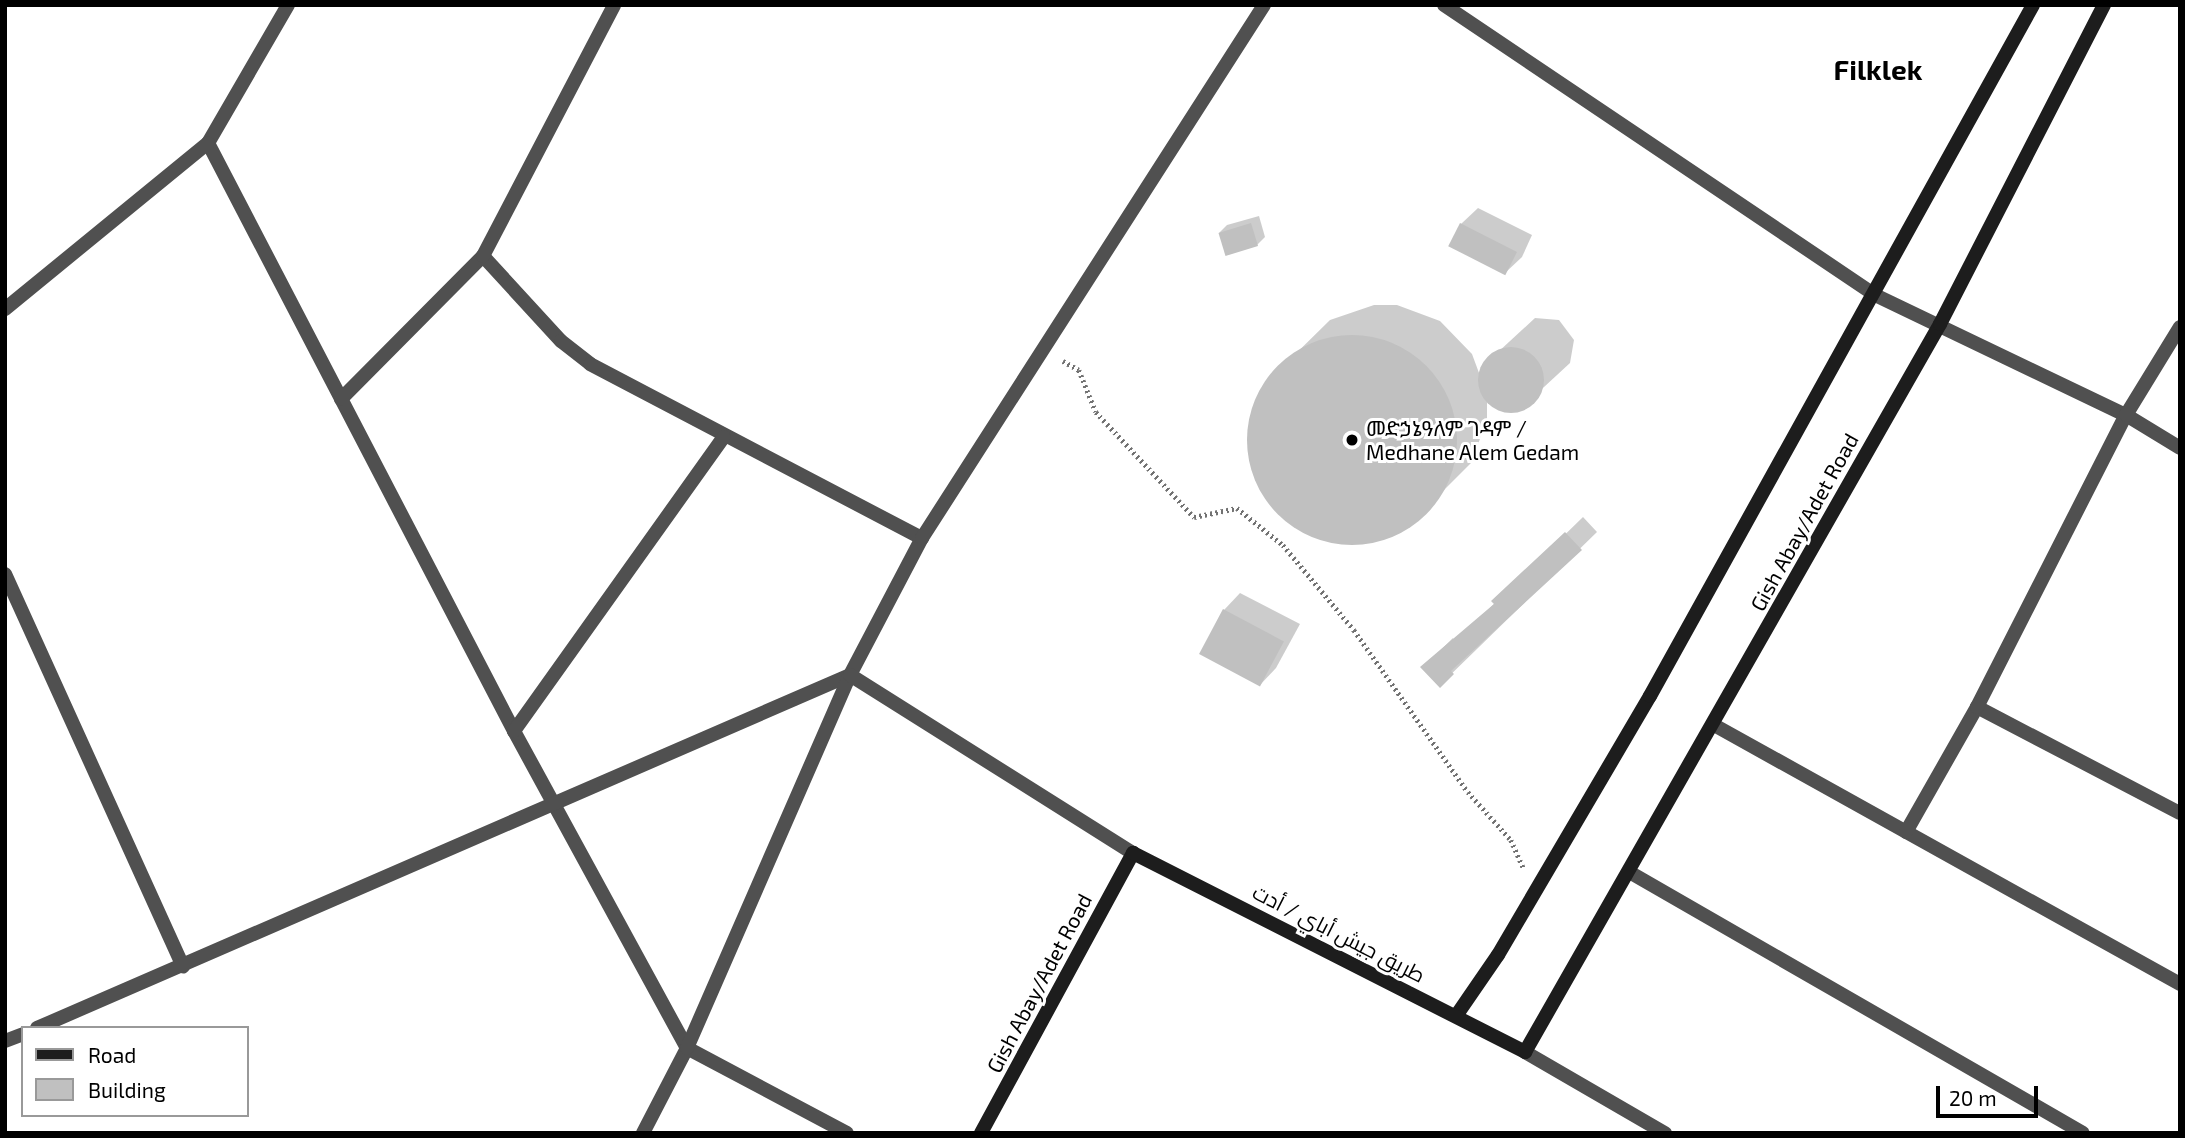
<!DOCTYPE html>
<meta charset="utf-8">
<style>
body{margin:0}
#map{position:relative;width:2185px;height:1138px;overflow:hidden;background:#fff;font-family:"Exo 2",Cairo,"Noto Sans Ethiopic",sans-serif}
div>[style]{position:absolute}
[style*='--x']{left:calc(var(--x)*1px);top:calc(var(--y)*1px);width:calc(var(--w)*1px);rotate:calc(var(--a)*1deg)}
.shadow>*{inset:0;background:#0003}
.building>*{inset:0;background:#c0c0c0;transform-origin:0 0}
.round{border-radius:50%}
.path>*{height:4.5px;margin-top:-2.25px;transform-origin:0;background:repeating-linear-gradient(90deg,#727272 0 2px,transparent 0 5.5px)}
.minor>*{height:14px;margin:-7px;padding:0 7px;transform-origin:7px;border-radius:7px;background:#505050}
.secondary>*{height:14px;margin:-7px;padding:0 7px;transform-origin:7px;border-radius:7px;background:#1d1d1d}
.dots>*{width:19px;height:19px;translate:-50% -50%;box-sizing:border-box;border:4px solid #fff;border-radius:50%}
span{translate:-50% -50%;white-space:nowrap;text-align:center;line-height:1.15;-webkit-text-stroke:6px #fff;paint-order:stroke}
.poi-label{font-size:21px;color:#000}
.left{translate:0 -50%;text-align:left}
.street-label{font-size:21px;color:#000}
.district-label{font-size:28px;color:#000;font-weight:700}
.frame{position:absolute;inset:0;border:7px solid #000;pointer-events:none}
.legend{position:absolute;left:21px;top:1026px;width:228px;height:91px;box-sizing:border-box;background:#fff;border:2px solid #999;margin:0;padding:9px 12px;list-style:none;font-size:21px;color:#000}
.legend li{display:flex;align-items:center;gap:14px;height:35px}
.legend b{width:35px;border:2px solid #999}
.scale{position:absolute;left:1936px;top:1086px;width:102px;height:32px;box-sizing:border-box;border:4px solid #000;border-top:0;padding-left:9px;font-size:21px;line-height:24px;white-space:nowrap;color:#000;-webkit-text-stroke:5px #fff;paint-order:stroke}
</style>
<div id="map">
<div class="shadow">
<div style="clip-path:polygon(1478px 208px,1532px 235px,1522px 257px,1505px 273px,1461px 224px)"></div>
<div style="clip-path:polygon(1259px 216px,1265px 237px,1257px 245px,1219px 233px,1227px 225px)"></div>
<div style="clip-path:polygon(1374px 305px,1397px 305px,1440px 321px,1472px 354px,1482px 381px,1484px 365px,1535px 318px,1559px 320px,1574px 340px,1570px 363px,1519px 410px,1495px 407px,1487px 396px,1487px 420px,1471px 463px,1406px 528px,1362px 543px,1316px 537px,1296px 527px,1263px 494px,1248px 451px,1254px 405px,1264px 385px,1330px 320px)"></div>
<div style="clip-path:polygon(1583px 517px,1597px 532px,1440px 685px,1423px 667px,1453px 638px,1455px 642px)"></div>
<div style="clip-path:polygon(1240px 593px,1300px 624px,1276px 668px,1260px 685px,1224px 610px)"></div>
</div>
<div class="building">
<div style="left:1251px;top:223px;width:24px;height:34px;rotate:73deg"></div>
<div style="left:1460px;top:223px;width:64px;height:26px;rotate:27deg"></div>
<div class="round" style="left:1247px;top:335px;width:210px;height:210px"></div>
<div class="round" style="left:1478px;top:347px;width:66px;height:66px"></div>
<div style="clip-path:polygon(1565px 532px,1582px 550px,1451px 671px,1454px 674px,1440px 688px,1420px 667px,1494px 604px,1491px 601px)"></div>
<div style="left:1223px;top:609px;width:69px;height:51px;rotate:28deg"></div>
</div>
<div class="path">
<div style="--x:1063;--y:361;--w:18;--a:29"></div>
<div style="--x:1079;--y:370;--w:45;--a:68"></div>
<div style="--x:1096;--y:412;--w:144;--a:47"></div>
<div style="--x:1194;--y:517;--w:44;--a:-11.8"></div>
<div style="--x:1237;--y:508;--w:59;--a:38.8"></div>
<div style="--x:1283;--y:545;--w:111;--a:50.1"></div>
<div style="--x:1354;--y:630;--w:198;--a:54.9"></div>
<div style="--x:1468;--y:792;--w:64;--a:48.1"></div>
<div style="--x:1511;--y:840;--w:30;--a:66"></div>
</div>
<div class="minor">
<div style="--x:288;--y:5;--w:160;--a:120.1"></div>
<div style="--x:208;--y:143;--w:663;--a:62.51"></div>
<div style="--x:514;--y:731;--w:361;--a:61.4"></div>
<div style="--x:687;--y:1048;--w:181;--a:28"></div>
<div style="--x:1444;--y:5;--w:519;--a:33.93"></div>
<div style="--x:1875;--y:295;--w:278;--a:25.6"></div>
<div style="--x:2126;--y:415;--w:63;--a:31.4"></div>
<div style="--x:483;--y:256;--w:115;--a:47.5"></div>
<div style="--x:561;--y:341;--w:37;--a:38"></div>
<div style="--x:590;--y:364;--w:375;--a:27.7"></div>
<div style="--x:5;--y:309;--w:262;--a:-39.3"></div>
<div style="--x:341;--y:399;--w:202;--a:-45.2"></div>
<div style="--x:483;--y:256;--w:283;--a:-62.4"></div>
<div style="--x:5;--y:574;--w:431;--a:65.6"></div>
<div style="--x:1977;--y:707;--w:229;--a:27.6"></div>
<div style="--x:1714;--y:725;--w:533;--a:29.07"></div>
<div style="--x:514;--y:731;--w:361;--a:-54.5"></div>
<div style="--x:1906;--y:832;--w:144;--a:-60.4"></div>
<div style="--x:1977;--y:707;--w:328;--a:-63"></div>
<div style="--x:2126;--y:415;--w:103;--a:-58.5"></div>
<div style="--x:1631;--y:873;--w:521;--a:29.91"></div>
<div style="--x:37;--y:1028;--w:886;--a:-23.47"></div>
<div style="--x:850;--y:675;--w:155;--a:-62.3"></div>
<div style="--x:922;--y:538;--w:633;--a:-57.31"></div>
<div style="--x:5;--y:1041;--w:19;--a:-21"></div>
<div style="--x:1525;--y:1052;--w:162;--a:30.1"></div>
<div style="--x:643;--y:1133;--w:96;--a:-62.6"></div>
<div style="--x:687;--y:1048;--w:407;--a:-66.4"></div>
<div style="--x:850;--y:675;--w:334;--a:32.2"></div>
</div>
<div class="secondary">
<div style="--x:1456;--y:1016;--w:74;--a:-55.5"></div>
<div style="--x:1498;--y:955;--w:300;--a:-59.6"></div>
<div style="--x:1650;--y:696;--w:790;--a:-61"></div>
<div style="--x:981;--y:1133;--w:319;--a:-61.5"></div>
<div style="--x:1133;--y:853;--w:440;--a:26.9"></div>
<div style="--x:1525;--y:1052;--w:838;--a:-60.31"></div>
<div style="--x:1940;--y:324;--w:359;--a:-62.8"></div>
</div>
<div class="dots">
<div style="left:1352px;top:440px;background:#000"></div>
</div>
<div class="poi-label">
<span class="left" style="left:1366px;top:440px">መድኃኔዓለም ገዳም /<br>Medhane Alem Gedam</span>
</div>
<div class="street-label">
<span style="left:1804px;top:522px;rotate:-61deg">Gish Abay/Adet Road</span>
<span style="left:1339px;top:933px;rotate:27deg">طريق جيش أباي / أدت</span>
<span style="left:1039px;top:983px;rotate:-62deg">Gish Abay/Adet Road</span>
</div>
<div class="district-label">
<span style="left:1878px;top:69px">Filklek</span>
</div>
<div class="frame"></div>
<ul class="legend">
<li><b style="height:9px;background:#1d1d1d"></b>Road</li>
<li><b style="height:19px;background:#c0c0c0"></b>Building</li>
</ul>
<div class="scale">20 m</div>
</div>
